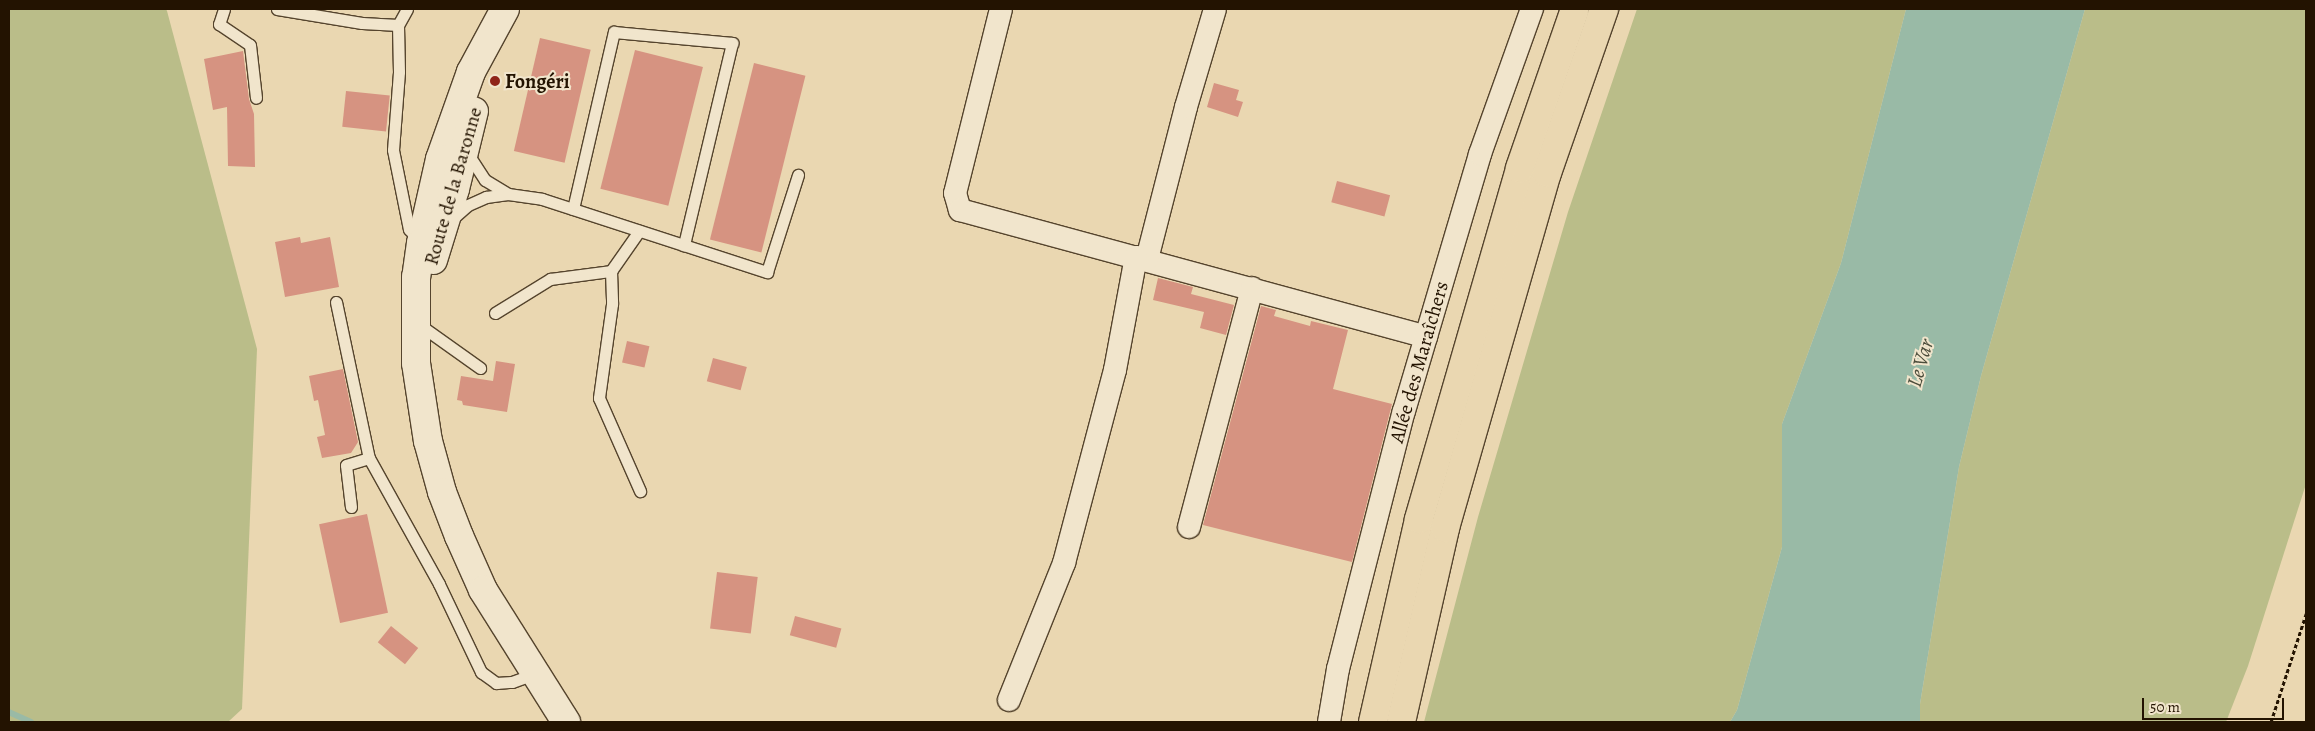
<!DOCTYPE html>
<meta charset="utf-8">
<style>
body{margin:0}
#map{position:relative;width:2315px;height:731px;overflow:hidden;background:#ead7b1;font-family:Alegreya,serif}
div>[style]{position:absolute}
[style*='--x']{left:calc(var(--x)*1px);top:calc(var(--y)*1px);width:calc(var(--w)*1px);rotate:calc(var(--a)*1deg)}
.green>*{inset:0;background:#babd89}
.water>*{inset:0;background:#99baa6}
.stream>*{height:5.5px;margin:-2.75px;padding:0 2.75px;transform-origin:2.75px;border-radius:2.75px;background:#99baa6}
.building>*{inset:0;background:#d69381;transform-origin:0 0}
.path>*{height:3px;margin-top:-1.5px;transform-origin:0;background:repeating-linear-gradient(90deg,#231301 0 4px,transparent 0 6.5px)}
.roads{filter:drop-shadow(1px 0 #55442d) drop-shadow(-1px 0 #55442d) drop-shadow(0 1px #55442d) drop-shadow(0 -1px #55442d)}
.service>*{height:11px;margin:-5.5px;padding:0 5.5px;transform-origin:5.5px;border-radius:5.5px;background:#f1e5cc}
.minor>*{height:22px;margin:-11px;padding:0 11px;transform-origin:11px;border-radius:11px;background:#f1e5cc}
.secondary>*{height:28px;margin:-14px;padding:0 14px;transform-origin:14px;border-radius:14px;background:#f1e5cc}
.trunk>*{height:28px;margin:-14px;padding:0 14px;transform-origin:14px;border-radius:14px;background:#ead7b1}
.dots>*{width:14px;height:14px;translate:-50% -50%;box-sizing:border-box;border:2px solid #f1e5cc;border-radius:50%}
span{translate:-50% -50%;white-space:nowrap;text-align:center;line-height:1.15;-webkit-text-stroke:4px #f1e5cc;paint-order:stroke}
.poi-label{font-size:20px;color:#231301;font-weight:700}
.left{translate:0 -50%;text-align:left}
.street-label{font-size:20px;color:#231301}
.water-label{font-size:21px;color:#4c4d3b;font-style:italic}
.frame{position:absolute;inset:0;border:10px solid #231301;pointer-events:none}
.scale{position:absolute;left:2142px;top:698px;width:142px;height:22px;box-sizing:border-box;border:2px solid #231301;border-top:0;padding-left:6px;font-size:15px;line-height:18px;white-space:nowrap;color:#231301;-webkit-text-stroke:4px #f1e5cc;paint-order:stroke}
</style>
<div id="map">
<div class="green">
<div style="clip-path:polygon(9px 9px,166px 9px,167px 11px,257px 349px,242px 709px,228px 722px,9px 722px)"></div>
<div style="clip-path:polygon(1637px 9px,1906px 9px,1841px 263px,1782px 424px,1782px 547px,1737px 710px,1730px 722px,1424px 722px,1478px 517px,1568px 212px)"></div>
<div style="clip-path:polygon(2085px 9px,2306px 9px,2306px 484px,2248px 666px,2226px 722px,1920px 722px,1920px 704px,1959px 467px,1981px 376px)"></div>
</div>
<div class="water">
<div style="clip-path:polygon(1906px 9px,2085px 9px,1981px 376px,1959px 467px,1920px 704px,1920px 722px,1730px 722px,1737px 710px,1782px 547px,1782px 424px,1841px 263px)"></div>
</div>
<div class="stream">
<div style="--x:9;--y:712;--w:24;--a:24"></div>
</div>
<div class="building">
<div style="left:540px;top:38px;width:52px;height:116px;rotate:13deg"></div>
<div style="left:635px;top:50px;width:70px;height:143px;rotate:14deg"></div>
<div style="clip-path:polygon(243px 51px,249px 99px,254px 114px,255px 167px,228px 166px,227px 107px,213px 110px,204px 59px)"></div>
<div style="left:754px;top:63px;width:53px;height:182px;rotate:14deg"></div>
<div style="clip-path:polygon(1214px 83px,1239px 90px,1236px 100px,1243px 102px,1238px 117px,1207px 107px)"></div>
<div style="left:346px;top:91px;width:44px;height:36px;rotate:6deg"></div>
<div style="left:1337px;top:181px;width:55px;height:22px;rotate:15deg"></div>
<div style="clip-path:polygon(300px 237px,301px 243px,330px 237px,339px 287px,285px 297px,275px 242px)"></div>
<div style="clip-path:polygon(1158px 278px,1193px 287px,1191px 294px,1234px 305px,1226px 335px,1200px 328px,1204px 312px,1153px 300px)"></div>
<div style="clip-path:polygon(1261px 306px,1276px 310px,1274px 316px,1310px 326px,1311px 321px,1348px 330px,1333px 389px,1392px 404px,1352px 562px,1203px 525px)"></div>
<div style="left:627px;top:341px;width:23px;height:22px;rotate:13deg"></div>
<div style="left:713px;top:358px;width:35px;height:24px;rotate:15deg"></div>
<div style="clip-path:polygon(496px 361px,515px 364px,507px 412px,463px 405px,462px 401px,457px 400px,461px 376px,493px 381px)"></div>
<div style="clip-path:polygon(343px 369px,358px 442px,351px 453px,322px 458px,317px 437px,325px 435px,318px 400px,314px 401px,309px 376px)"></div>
<div style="left:367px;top:514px;width:101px;height:49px;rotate:78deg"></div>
<div style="left:717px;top:572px;width:41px;height:57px;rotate:7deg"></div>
<div style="left:795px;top:616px;width:48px;height:20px;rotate:15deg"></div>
<div style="left:391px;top:626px;width:35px;height:21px;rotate:39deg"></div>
</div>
<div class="path">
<div style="--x:2271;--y:722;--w:114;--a:-72"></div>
</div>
<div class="roads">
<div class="service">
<div style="--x:224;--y:9;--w:16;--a:108"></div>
<div style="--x:219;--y:24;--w:37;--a:34"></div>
<div style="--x:250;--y:45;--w:53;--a:83.5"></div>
<div style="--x:277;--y:9;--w:86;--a:9.4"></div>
<div style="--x:362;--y:23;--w:36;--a:3"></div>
<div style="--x:407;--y:9;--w:18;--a:119"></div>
<div style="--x:398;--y:25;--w:47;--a:88.8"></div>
<div style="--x:399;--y:72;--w:78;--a:94.4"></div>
<div style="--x:393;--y:150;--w:81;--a:78.6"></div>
<div style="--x:409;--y:229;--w:16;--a:50"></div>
<div style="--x:468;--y:154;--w:31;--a:57"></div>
<div style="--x:485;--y:180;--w:27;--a:31"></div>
<div style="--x:573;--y:209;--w:182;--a:-77"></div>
<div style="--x:614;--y:32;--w:119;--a:5.3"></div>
<div style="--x:732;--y:43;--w:208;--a:103.4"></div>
<div style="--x:452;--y:219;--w:21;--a:-41"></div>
<div style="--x:468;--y:205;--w:20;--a:-24"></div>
<div style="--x:486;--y:197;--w:22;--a:-8"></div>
<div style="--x:508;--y:194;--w:34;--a:8"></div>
<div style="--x:542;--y:199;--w:237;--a:18"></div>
<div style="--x:767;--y:272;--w:102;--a:-72.3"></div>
<div style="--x:611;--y:271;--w:33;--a:88"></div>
<div style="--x:612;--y:304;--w:95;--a:97.9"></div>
<div style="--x:599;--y:398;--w:102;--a:66.2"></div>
<div style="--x:336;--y:302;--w:159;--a:78.1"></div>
<div style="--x:369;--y:458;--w:144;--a:60.9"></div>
<div style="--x:439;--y:584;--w:98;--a:64.5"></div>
<div style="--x:481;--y:672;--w:19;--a:36"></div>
<div style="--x:496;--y:683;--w:16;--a:-4"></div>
<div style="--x:512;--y:682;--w:23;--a:-20"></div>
<div style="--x:495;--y:313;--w:65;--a:-31.7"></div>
<div style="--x:550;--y:279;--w:62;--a:-7.5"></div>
<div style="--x:611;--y:271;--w:49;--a:-55"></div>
<div style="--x:416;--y:329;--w:8;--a:-7"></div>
<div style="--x:424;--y:328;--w:69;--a:35.5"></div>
<div style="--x:351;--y:507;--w:42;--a:-96.8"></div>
<div style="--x:346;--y:465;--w:24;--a:-17"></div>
</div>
<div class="minor">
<div style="--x:1001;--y:9;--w:190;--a:104"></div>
<div style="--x:955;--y:193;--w:18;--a:74"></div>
<div style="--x:960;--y:210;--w:483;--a:15.2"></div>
<div style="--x:1147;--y:259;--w:157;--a:-75.6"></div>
<div style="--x:1186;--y:107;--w:102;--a:-73.5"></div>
<div style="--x:1189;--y:527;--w:247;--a:-75.2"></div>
<div style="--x:1009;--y:700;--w:148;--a:-68.1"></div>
<div style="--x:1064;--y:563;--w:200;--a:-75.2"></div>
<div style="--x:1115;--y:370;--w:115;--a:-79.5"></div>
<div style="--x:1329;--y:722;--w:54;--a:-80.4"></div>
<div style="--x:1338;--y:669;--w:266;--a:-75.7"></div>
<div style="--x:1404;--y:411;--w:268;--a:-73.5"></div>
<div style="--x:1480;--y:154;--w:154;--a:-70.3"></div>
</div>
<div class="secondary">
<div style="--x:505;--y:9;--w:72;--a:118.4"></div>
<div style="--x:471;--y:72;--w:92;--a:109.6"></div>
<div style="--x:440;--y:159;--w:86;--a:102.7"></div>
<div style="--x:421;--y:243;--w:34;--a:98"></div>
<div style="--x:416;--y:277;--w:86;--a:90"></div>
<div style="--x:416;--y:363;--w:79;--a:81.3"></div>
<div style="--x:428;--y:441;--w:53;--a:74.6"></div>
<div style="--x:442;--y:492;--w:47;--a:68.9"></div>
<div style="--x:459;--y:536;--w:59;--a:66"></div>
<div style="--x:483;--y:590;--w:156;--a:57.8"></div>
<div style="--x:433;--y:260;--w:74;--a:-72.8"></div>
<div style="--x:455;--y:189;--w:80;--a:-76.3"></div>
</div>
<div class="trunk">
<div style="--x:1373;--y:722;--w:208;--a:-77.2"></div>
<div style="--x:1419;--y:519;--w:365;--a:-73.9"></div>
<div style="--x:1520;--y:168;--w:168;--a:-70.9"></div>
<div style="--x:1401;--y:722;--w:199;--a:-77.2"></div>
<div style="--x:1445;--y:528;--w:369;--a:-74"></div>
<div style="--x:1547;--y:173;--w:174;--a:-70.8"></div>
</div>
</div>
<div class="dots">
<div style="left:495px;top:81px;background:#8f2418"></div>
</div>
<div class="poi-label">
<span class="left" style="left:505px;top:81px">Fongéri</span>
</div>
<div class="street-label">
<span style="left:453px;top:186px;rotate:-74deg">Route de la Baronne</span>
<span style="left:1419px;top:362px;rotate:-74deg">Allée des Maraîchers</span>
</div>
<div class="water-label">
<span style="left:1920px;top:363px;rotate:-74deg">Le Var</span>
</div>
<div class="frame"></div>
<div class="scale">50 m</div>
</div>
